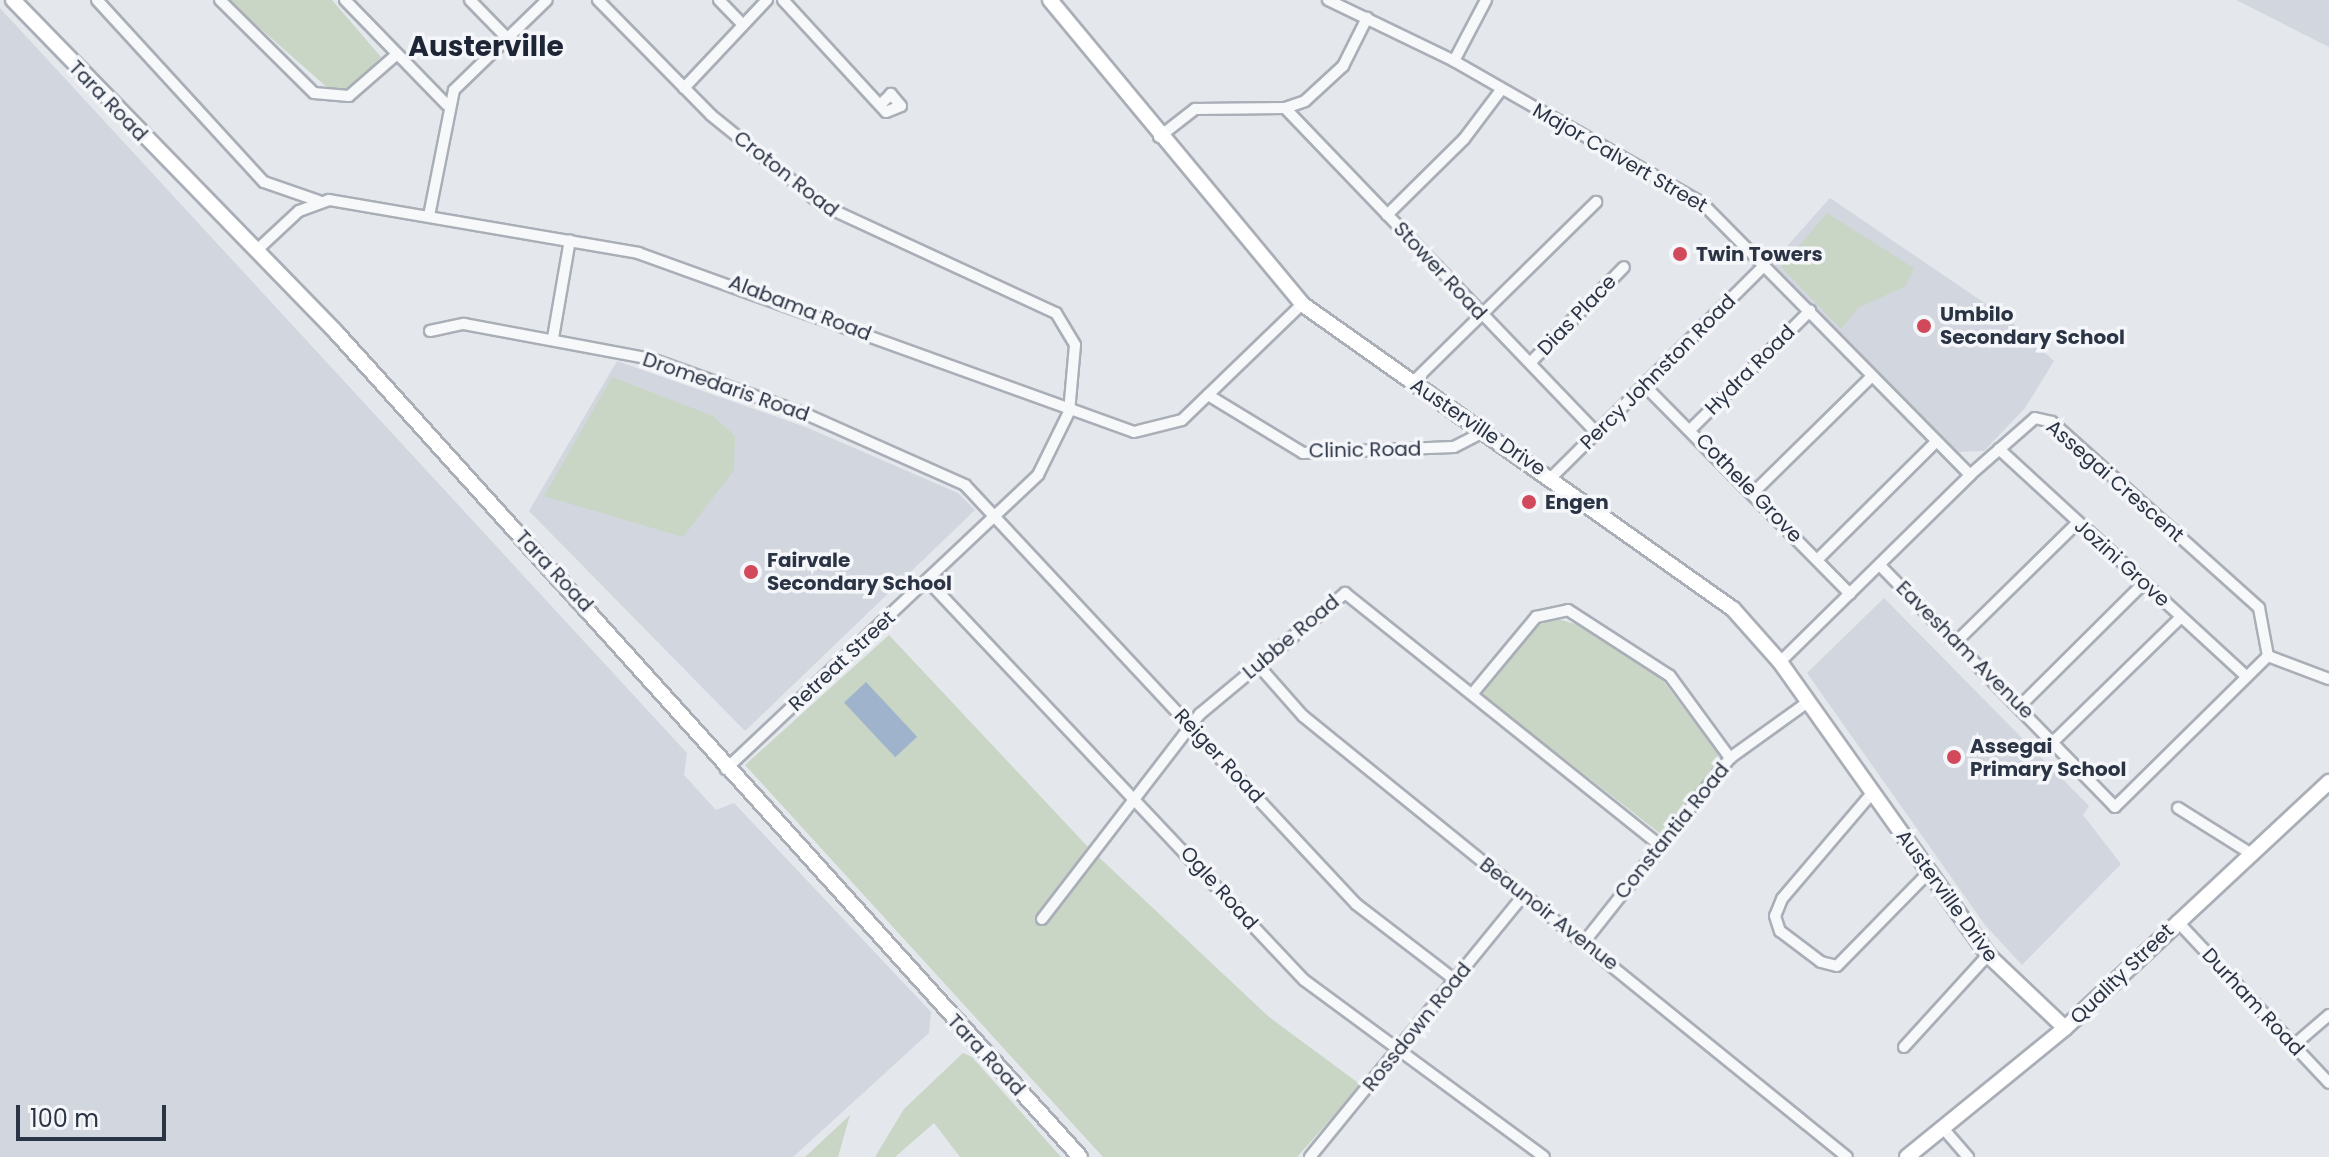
<!DOCTYPE html>
<style>
body{margin:0}
#map{position:relative;width:2329px;height:1157px;overflow:hidden;background:#e4e7ec;font-family:Poppins,sans-serif}
div>[style]{position:absolute}
[style*='--x']{left:calc(var(--x)*1px);top:calc(var(--y)*1px);width:calc(var(--w)*1px);rotate:calc(var(--a)*1deg)}
.built>*{inset:0;background:#d2d6de}
.green>*{inset:0;background:#c9d6c5}
.water>*{inset:0;background:#9fb4cc;transform-origin:0 0}
.roads{filter:drop-shadow(2px 0 #a9aeb7) drop-shadow(-2px 0 #a9aeb7) drop-shadow(0 2px #a9aeb7) drop-shadow(0 -2px #a9aeb7)}
.street>*{height:10px;margin:-5px;padding:0 5px;transform-origin:5px;border-radius:5px;background:#f7f8fa}
.secondary>*{height:14px;margin:-7px;padding:0 7px;transform-origin:7px;border-radius:7px;background:#fff}
.dots>*{width:22px;height:22px;translate:-50% -50%;box-sizing:border-box;border:4px solid #f4f6f9;border-radius:50%}
span{translate:-50% -50%;white-space:nowrap;text-align:center;line-height:1.15;-webkit-text-stroke:7px #f4f6f9;paint-order:stroke}
.street-label{font-size:20px;color:#2b3445}
.poi-label{font-size:20px;color:#2b3445;font-weight:700}
.left{translate:0 -50%;text-align:left}
.district-label{font-size:28px;color:#1d2536;font-weight:700}
.scale{position:absolute;left:16px;top:1105px;width:150px;height:36px;box-sizing:border-box;border:4px solid #2b3445;border-top:0;padding-left:10px;font-size:24px;line-height:28px;white-space:nowrap;color:#2b3445;-webkit-text-stroke:6px #f4f6f9;paint-order:stroke}
</style>
<div id="map">
<div class="built">
<div style="clip-path:polygon(2236px 0,2329px 0,2329px 47px,2256px 10px)"></div>
<div style="clip-path:polygon(0 8px,687px 753px,684px 775px,716px 810px,734px 803px,931px 1012px,929px 1033px,793px 1157px,0 1157px)"></div>
<div style="clip-path:polygon(1830px 198px,2008px 319px,2054px 361px,2025px 408px,1984px 451px,1956px 452px,1772px 263px)"></div>
<div style="clip-path:polygon(617px 361px,808px 428px,958px 493px,975px 510px,745px 731px,529px 511px)"></div>
<div style="clip-path:polygon(1884px 598px,2089px 806px,2083px 815px,2121px 864px,2022px 965px,1985px 925px,1807px 673px)"></div>
</div>
<div class="green">
<div style="clip-path:polygon(228px 0,332px 0,381px 57px,349px 88px,329px 89px)"></div>
<div style="clip-path:polygon(1827px 213px,1914px 268px,1906px 286px,1858px 308px,1841px 329px,1781px 267px)"></div>
<div style="clip-path:polygon(612px 377px,713px 416px,735px 436px,734px 470px,683px 537px,544px 496px)"></div>
<div style="clip-path:polygon(1555px 618px,1591px 629px,1661px 678px,1718px 754px,1719px 764px,1662px 835px,1481px 694px,1537px 626px)"></div>
<div style="clip-path:polygon(889px 635px,1088px 847px,1269px 1017px,1361px 1085px,1297px 1157px,1103px 1157px,745px 765px)"></div>
<div style="clip-path:polygon(963px 1053px,972px 1057px,1061px 1157px,960px 1157px,934px 1123px,895px 1157px,875px 1157px,904px 1109px)"></div>
<div style="clip-path:polygon(850px 1115px,838px 1157px,805px 1157px)"></div>
</div>
<div class="water">
<div style="left:866px;top:682px;width:75px;height:30px;rotate:47deg"></div>
</div>
<div class="roads">
<div class="street">
<div style="--x:97;--y:0;--w:247;--a:47.5"></div>
<div style="--x:264;--y:182;--w:58;--a:19.1"></div>
<div style="--x:220;--y:0;--w:132;--a:44.7"></div>
<div style="--x:314;--y:93;--w:35;--a:5"></div>
<div style="--x:349;--y:96;--w:62;--a:-41.1"></div>
<div style="--x:345;--y:0;--w:146;--a:45.8"></div>
<div style="--x:470;--y:0;--w:53;--a:45.8"></div>
<div style="--x:598;--y:0;--w:161;--a:45.5"></div>
<div style="--x:711;--y:115;--w:143;--a:39"></div>
<div style="--x:822;--y:205;--w:258;--a:24.8"></div>
<div style="--x:1056;--y:313;--w:37;--a:59"></div>
<div style="--x:1075;--y:345;--w:67;--a:95.1"></div>
<div style="--x:1069;--y:412;--w:70;--a:116.2"></div>
<div style="--x:1038;--y:475;--w:429;--a:136.7"></div>
<div style="--x:719;--y:0;--w:29;--a:46"></div>
<div style="--x:783;--y:0;--w:152;--a:47.4"></div>
<div style="--x:886;--y:112;--w:16;--a:-22"></div>
<div style="--x:901;--y:106;--w:16;--a:-130"></div>
<div style="--x:891;--y:94;--w:13;--a:135"></div>
<div style="--x:1328;--y:0;--w:140;--a:25.8"></div>
<div style="--x:1454;--y:61;--w:286;--a:29.8"></div>
<div style="--x:1702;--y:203;--w:382;--a:45.4"></div>
<div style="--x:1454;--y:61;--w:69;--a:-62.3"></div>
<div style="--x:684;--y:88;--w:121;--a:-46.7"></div>
<div style="--x:1285;--y:108;--w:449;--a:46.2"></div>
<div style="--x:1159;--y:137;--w:46;--a:-37.9"></div>
<div style="--x:1195;--y:109;--w:90;--a:-0.6"></div>
<div style="--x:1285;--y:108;--w:21;--a:-19"></div>
<div style="--x:1305;--y:101;--w:52;--a:-42.6"></div>
<div style="--x:1343;--y:66;--w:54;--a:-63.4"></div>
<div style="--x:1387;--y:215;--w:108;--a:-44.6"></div>
<div style="--x:1464;--y:139;--w:61;--a:-52.9"></div>
<div style="--x:429;--y:216;--w:128;--a:-78.8"></div>
<div style="--x:454;--y:90;--w:129;--a:-44.1"></div>
<div style="--x:257;--y:250;--w:57;--a:-42.9"></div>
<div style="--x:299;--y:211;--w:32;--a:-20"></div>
<div style="--x:329;--y:200;--w:314;--a:9.7"></div>
<div style="--x:638;--y:253;--w:527;--a:19.84"></div>
<div style="--x:1134;--y:432;--w:49;--a:-14"></div>
<div style="--x:1182;--y:420;--w:167;--a:-44"></div>
<div style="--x:430;--y:331;--w:35;--a:-12"></div>
<div style="--x:464;--y:324;--w:190;--a:10.6"></div>
<div style="--x:651;--y:359;--w:167;--a:19.6"></div>
<div style="--x:808;--y:415;--w:172;--a:24"></div>
<div style="--x:965;--y:485;--w:573;--a:46.98"></div>
<div style="--x:1356;--y:904;--w:125;--a:37.5"></div>
<div style="--x:553;--y:338;--w:99;--a:-80.2"></div>
<div style="--x:1530;--y:363;--w:134;--a:-45.6"></div>
<div style="--x:1413;--y:382;--w:257;--a:-44.5"></div>
<div style="--x:1645;--y:386;--w:292;--a:45.4"></div>
<div style="--x:1208;--y:395;--w:111;--a:31.4"></div>
<div style="--x:1303;--y:453;--w:151;--a:-2.3"></div>
<div style="--x:1454;--y:447;--w:36;--a:-27"></div>
<div style="--x:1691;--y:429;--w:168;--a:-44.8"></div>
<div style="--x:1999;--y:449;--w:335;--a:42.6"></div>
<div style="--x:1552;--y:477;--w:299;--a:-44.9"></div>
<div style="--x:1753;--y:493;--w:167;--a:-44.5"></div>
<div style="--x:1818;--y:559;--w:166;--a:-44.8"></div>
<div style="--x:928;--y:581;--w:548;--a:46.7"></div>
<div style="--x:1304;--y:980;--w:298;--a:36.4"></div>
<div style="--x:1958;--y:640;--w:167;--a:-44.5"></div>
<div style="--x:2268;--y:656;--w:65;--a:20.7"></div>
<div style="--x:1780;--y:662;--w:267;--a:-44.5"></div>
<div style="--x:1970;--y:475;--w:86;--a:-41.2"></div>
<div style="--x:2035;--y:418;--w:17;--a:13"></div>
<div style="--x:2052;--y:422;--w:278;--a:41.9"></div>
<div style="--x:2259;--y:608;--w:49;--a:79.4"></div>
<div style="--x:2268;--y:656;--w:215;--a:135.4"></div>
<div style="--x:2115;--y:807;--w:337;--a:-134.2"></div>
<div style="--x:1258;--y:665;--w:68;--a:48.6"></div>
<div style="--x:1303;--y:716;--w:700;--a:39.03"></div>
<div style="--x:1473;--y:693;--w:99;--a:-50.3"></div>
<div style="--x:1536;--y:617;--w:33;--a:-12"></div>
<div style="--x:1568;--y:610;--w:121;--a:32.9"></div>
<div style="--x:1670;--y:676;--w:102;--a:53.8"></div>
<div style="--x:2021;--y:705;--w:173;--a:-44.8"></div>
<div style="--x:2055;--y:740;--w:176;--a:-44.3"></div>
<div style="--x:1873;--y:792;--w:140;--a:130.4"></div>
<div style="--x:1782;--y:899;--w:18;--a:112"></div>
<div style="--x:1775;--y:916;--w:16;--a:72"></div>
<div style="--x:1780;--y:931;--w:51;--a:37.1"></div>
<div style="--x:1821;--y:962;--w:16;--a:14"></div>
<div style="--x:1837;--y:966;--w:132;--a:-45.6"></div>
<div style="--x:2178;--y:808;--w:85;--a:32"></div>
<div style="--x:1042;--y:919;--w:259;--a:-52.4"></div>
<div style="--x:1200;--y:714;--w:189;--a:-39.8"></div>
<div style="--x:1345;--y:593;--w:403;--a:38.7"></div>
<div style="--x:2177;--y:921;--w:222;--a:46.8"></div>
<div style="--x:1585;--y:941;--w:233;--a:-51.6"></div>
<div style="--x:1730;--y:758;--w:96;--a:-35.7"></div>
<div style="--x:2294;--y:1045;--w:46;--a:-40.6"></div>
<div style="--x:1904;--y:1047;--w:125;--a:-47.6"></div>
<div style="--x:1942;--y:1127;--w:40;--a:49"></div>
<div style="--x:1310;--y:1157;--w:338;--a:-50.8"></div>
</div>
<div class="secondary">
<div style="--x:13;--y:0;--w:462;--a:45.8"></div>
<div style="--x:335;--y:331;--w:1112;--a:47.95"></div>
<div style="--x:1050;--y:0;--w:395;--a:50.3"></div>
<div style="--x:1302;--y:304;--w:528;--a:35.29"></div>
<div style="--x:1733;--y:609;--w:71;--a:48.4"></div>
<div style="--x:1780;--y:662;--w:359;--a:54.6"></div>
<div style="--x:1988;--y:955;--w:106;--a:43.5"></div>
<div style="--x:1907;--y:1157;--w:204;--a:-39.2"></div>
<div style="--x:2065;--y:1028;--w:361;--a:-43"></div>
</div>
</div>
<div class="dots">
<div style="left:1680px;top:254px;background:#d1495b"></div>
<div style="left:1924px;top:326px;background:#d1495b"></div>
<div style="left:1529px;top:502px;background:#d1495b"></div>
<div style="left:751px;top:572px;background:#d1495b"></div>
<div style="left:1954px;top:757px;background:#d1495b"></div>
</div>
<div class="street-label">
<span style="left:108px;top:101px;rotate:46deg">Tara Road</span>
<span style="left:1620px;top:158px;rotate:30deg">Major Calvert Street</span>
<span style="left:786px;top:174px;rotate:38deg">Croton Road</span>
<span style="left:1440px;top:271px;rotate:47deg">Stower Road</span>
<span style="left:800px;top:308px;rotate:21deg">Alabama Road</span>
<span style="left:1577px;top:315px;rotate:-46deg">Dias Place</span>
<span style="left:1750px;top:370px;rotate:-45deg">Hydra Road</span>
<span style="left:1658px;top:372px;rotate:-45deg">Percy Johnston Road</span>
<span style="left:726px;top:387px;rotate:19deg">Dromedaris Road</span>
<span style="left:1478px;top:427px;rotate:34deg">Austerville Drive</span>
<span style="left:1365px;top:450px;rotate:-1deg">Clinic Road</span>
<span style="left:2115px;top:481px;rotate:41deg">Assegai Crescent</span>
<span style="left:1749px;top:488px;rotate:46deg">Cothele Grove</span>
<span style="left:2122px;top:563px;rotate:42deg">Jozini Grove</span>
<span style="left:554px;top:571px;rotate:47deg">Tara Road</span>
<span style="left:1291px;top:637px;rotate:-40deg">Lubbe Road</span>
<span style="left:1965px;top:650px;rotate:45deg">Eavesham Avenue</span>
<span style="left:842px;top:661px;rotate:-43deg">Retreat Street</span>
<span style="left:1219px;top:756px;rotate:47deg">Reiger Road</span>
<span style="left:1672px;top:831px;rotate:-51deg">Constantia Road</span>
<span style="left:1219px;top:888px;rotate:48deg">Ogle Road</span>
<span style="left:1947px;top:896px;rotate:54deg">Austerville Drive</span>
<span style="left:1549px;top:914px;rotate:38deg">Beaunoir Avenue</span>
<span style="left:2122px;top:974px;rotate:-44deg">Quality Street</span>
<span style="left:2253px;top:1002px;rotate:47deg">Durham Road</span>
<span style="left:1417px;top:1027px;rotate:-51deg">Rossdown Road</span>
<span style="left:986px;top:1055px;rotate:47deg">Tara Road</span>
</div>
<div class="poi-label">
<span class="left" style="left:1696px;top:254px">Twin Towers</span>
<span class="left" style="left:1940px;top:326px">Umbilo<br>Secondary School</span>
<span class="left" style="left:1545px;top:502px">Engen</span>
<span class="left" style="left:767px;top:572px">Fairvale<br>Secondary School</span>
<span class="left" style="left:1970px;top:758px">Assegai<br>Primary School</span>
</div>
<div class="district-label">
<span style="left:486px;top:47px">Austerville</span>
</div>
<div class="scale">100 m</div>
</div>
